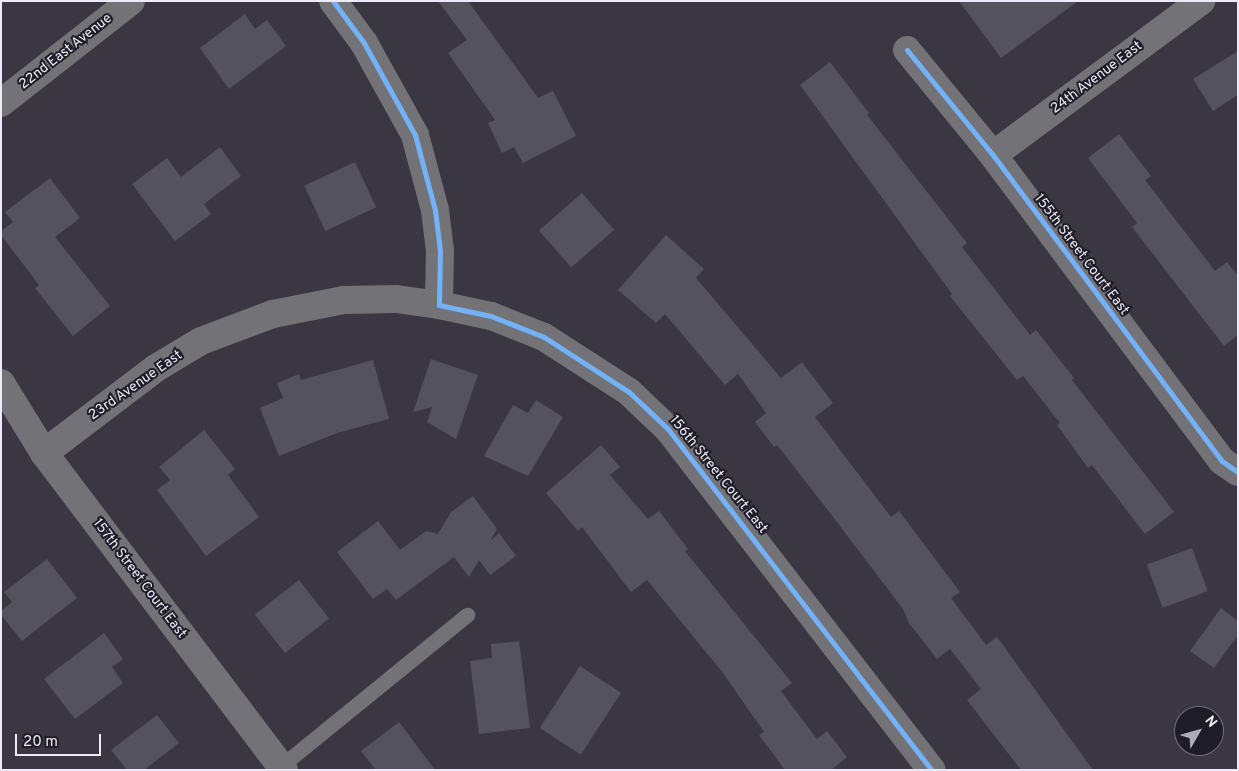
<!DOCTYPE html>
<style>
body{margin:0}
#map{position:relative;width:1239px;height:771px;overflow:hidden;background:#3a3743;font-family:Overpass,sans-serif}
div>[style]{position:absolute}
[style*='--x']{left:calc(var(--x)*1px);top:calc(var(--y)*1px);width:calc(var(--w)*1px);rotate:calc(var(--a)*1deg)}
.building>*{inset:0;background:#54525c;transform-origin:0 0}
.service>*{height:15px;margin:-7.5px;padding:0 7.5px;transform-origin:7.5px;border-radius:7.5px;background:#737277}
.minor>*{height:28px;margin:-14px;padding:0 14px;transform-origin:14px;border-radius:14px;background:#737277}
.tertiary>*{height:28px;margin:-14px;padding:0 14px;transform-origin:14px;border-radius:14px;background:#737277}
.cycleway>*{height:5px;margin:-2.5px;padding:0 2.5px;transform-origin:2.5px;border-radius:2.5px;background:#73b2f8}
span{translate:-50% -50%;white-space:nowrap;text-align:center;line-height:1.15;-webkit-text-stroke:4px #1e1c26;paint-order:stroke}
.street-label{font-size:14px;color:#eeeaf9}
.frame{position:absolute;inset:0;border:2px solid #eeeaf9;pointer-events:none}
.north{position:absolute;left:1174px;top:706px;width:50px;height:50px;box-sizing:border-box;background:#1e1c26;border:1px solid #716e7a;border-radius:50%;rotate:52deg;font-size:14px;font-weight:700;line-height:20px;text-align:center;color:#eeeaf9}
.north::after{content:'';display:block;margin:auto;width:18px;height:22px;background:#afabb9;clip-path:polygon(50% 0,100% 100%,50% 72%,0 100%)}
.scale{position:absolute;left:15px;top:734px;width:86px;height:22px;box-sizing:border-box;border:2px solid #eeeaf9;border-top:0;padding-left:6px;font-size:15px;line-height:18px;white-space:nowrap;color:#eeeaf9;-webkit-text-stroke:4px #1e1c26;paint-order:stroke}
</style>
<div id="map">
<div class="building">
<div style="clip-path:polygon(438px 1px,468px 1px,538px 98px,553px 91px,576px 136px,523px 163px,514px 147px,502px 153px,488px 123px,495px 120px,448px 53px,467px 40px)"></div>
<div style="clip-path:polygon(959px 1px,1078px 1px,1001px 58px)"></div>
<div style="clip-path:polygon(245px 14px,255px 29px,267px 20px,286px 46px,229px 89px,200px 48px)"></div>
<div style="clip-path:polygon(1238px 51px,1238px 95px,1213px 111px,1193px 79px)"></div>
<div style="clip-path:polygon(830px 62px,869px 113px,867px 115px,967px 243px,962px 247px,1030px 335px,1036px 330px,1074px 378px,1072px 380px,1174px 512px,1145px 534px,1092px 465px,1088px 468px,1057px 425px,1060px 423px,1023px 376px,1017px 380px,950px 296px,952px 294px,800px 85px)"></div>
<div style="clip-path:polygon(1119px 134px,1151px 176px,1145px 180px,1215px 271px,1227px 262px,1238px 276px,1238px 335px,1224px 346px,1132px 227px,1137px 223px,1088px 158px)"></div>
<div style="clip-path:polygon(220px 147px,241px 176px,204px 204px,211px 214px,175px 241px,132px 184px,167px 158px,181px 177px)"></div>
<div style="left:355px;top:162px;width:50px;height:56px;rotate:65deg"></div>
<div style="clip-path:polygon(50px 178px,80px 218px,55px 237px,110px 306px,73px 336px,35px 288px,39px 285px,1px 235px,1px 231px,13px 222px,5px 212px)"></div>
<div style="left:582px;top:193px;width:49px;height:57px;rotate:49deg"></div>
<div style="clip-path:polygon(666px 235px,704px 269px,696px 278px,781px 378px,802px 362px,833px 403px,815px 417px,891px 517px,899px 511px,960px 592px,951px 598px,986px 645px,997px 637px,1093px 770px,1021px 770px,967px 700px,981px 689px,950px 649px,937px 659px,909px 623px,903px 609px,833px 517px,777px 445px,774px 447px,755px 422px,766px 413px,738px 374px,725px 385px,665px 314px,656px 323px,618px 290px)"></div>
<div style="clip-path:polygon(431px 359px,478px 375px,456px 439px,427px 422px,432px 407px,413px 412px)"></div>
<div style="clip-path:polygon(373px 360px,389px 419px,337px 433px,279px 456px,260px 408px,283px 398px,277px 383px,299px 374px,301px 380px)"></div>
<div style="clip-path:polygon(536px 400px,563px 417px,528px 476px,484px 456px,513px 405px,528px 413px)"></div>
<div style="clip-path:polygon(204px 430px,235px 469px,228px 475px,259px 517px,206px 556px,157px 490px,170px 480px,159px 467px)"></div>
<div style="clip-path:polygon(601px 445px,620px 467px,610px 475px,648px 519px,659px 511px,688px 549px,685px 551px,792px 683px,781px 691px,817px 739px,827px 731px,847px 757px,831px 770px,785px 770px,759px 735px,764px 732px,723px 673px,647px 580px,631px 592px,582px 527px,578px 531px,546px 493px)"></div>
<div style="clip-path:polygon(473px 496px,497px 529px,490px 541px,499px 533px,516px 556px,490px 575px,479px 560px,469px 577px,454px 557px,396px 600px,387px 589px,373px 599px,337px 552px,378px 521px,400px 550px,426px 531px,438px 534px,451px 512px)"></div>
<div style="left:1192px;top:548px;width:46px;height:48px;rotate:70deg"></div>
<div style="clip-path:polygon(47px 559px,77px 598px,22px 641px,1px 615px,1px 611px,12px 602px,4px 592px)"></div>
<div style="left:299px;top:580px;width:49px;height:56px;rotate:52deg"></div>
<div style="clip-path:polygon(1221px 608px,1238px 621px,1238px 635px,1214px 668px,1190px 651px)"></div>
<div style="clip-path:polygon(104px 633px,123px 659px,112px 667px,123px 683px,75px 719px,44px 679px)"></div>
<div style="clip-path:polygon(519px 641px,530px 728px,479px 734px,470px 661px,492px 658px,491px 644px)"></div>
<div style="left:580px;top:666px;width:49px;height:74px;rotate:33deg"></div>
<div style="clip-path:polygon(157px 715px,179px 743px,144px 770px,127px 770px,111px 750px)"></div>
<div style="clip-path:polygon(399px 722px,435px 770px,376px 770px,361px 751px)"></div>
</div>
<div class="service">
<div style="--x:281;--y:766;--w:240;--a:-39.1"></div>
</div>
<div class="minor">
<div style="--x:333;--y:1;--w:52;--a:53.6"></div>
<div style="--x:364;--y:43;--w:105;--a:61"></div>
<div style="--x:415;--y:135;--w:78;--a:75.1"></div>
<div style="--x:435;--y:210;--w:41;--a:83"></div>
<div style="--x:440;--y:251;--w:54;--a:91.1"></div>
<div style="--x:439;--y:305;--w:53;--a:11.9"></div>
<div style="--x:491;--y:316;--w:57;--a:21.6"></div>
<div style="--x:544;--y:337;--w:101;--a:32.9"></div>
<div style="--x:629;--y:392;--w:54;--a:43.5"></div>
<div style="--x:668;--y:429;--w:431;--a:52.3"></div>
<div style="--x:907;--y:50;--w:136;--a:50.7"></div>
<div style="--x:993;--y:155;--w:382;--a:53.2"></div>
<div style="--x:1222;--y:461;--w:19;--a:35"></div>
<div style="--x:993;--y:155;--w:259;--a:-36.5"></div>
<div style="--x:1;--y:383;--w:82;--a:58.4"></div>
<div style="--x:44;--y:453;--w:398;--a:52.9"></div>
<div style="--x:44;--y:453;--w:141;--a:-37.2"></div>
<div style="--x:156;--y:368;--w:52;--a:-31"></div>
<div style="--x:201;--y:341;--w:77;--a:-20.6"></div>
<div style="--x:273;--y:314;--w:72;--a:-11.2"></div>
<div style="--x:344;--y:300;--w:52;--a:-1.1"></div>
<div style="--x:396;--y:299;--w:43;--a:7.9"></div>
</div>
<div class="tertiary">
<div style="--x:1;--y:103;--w:165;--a:-38.1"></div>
</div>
<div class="cycleway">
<div style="--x:333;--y:1;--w:52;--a:53.6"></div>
<div style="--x:364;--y:43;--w:105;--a:61"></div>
<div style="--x:415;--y:135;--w:78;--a:75.1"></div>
<div style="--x:435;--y:210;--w:41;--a:83"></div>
<div style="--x:440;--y:251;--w:54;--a:91.1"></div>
<div style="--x:439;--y:305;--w:53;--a:11.9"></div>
<div style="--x:491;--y:316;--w:57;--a:21.6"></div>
<div style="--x:544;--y:337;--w:101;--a:32.9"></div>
<div style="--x:629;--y:392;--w:54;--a:43.5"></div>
<div style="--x:668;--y:429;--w:431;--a:52.3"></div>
<div style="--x:907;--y:50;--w:136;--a:50.7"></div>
<div style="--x:993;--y:155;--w:382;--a:53.2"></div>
<div style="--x:1222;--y:461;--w:19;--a:35"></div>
</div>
<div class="street-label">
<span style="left:66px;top:52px;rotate:-38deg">22nd East Avenue</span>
<span style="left:1097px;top:78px;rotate:-37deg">24th Avenue East</span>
<span style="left:1081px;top:255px;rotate:53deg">155th Street Court East</span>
<span style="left:136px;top:386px;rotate:-35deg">23rd Avenue East</span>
<span style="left:718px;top:475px;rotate:51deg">156th Street Court East</span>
<span style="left:139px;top:579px;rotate:53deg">157th Street Court East</span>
</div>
<div class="frame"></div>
<div class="north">N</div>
<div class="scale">20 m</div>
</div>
